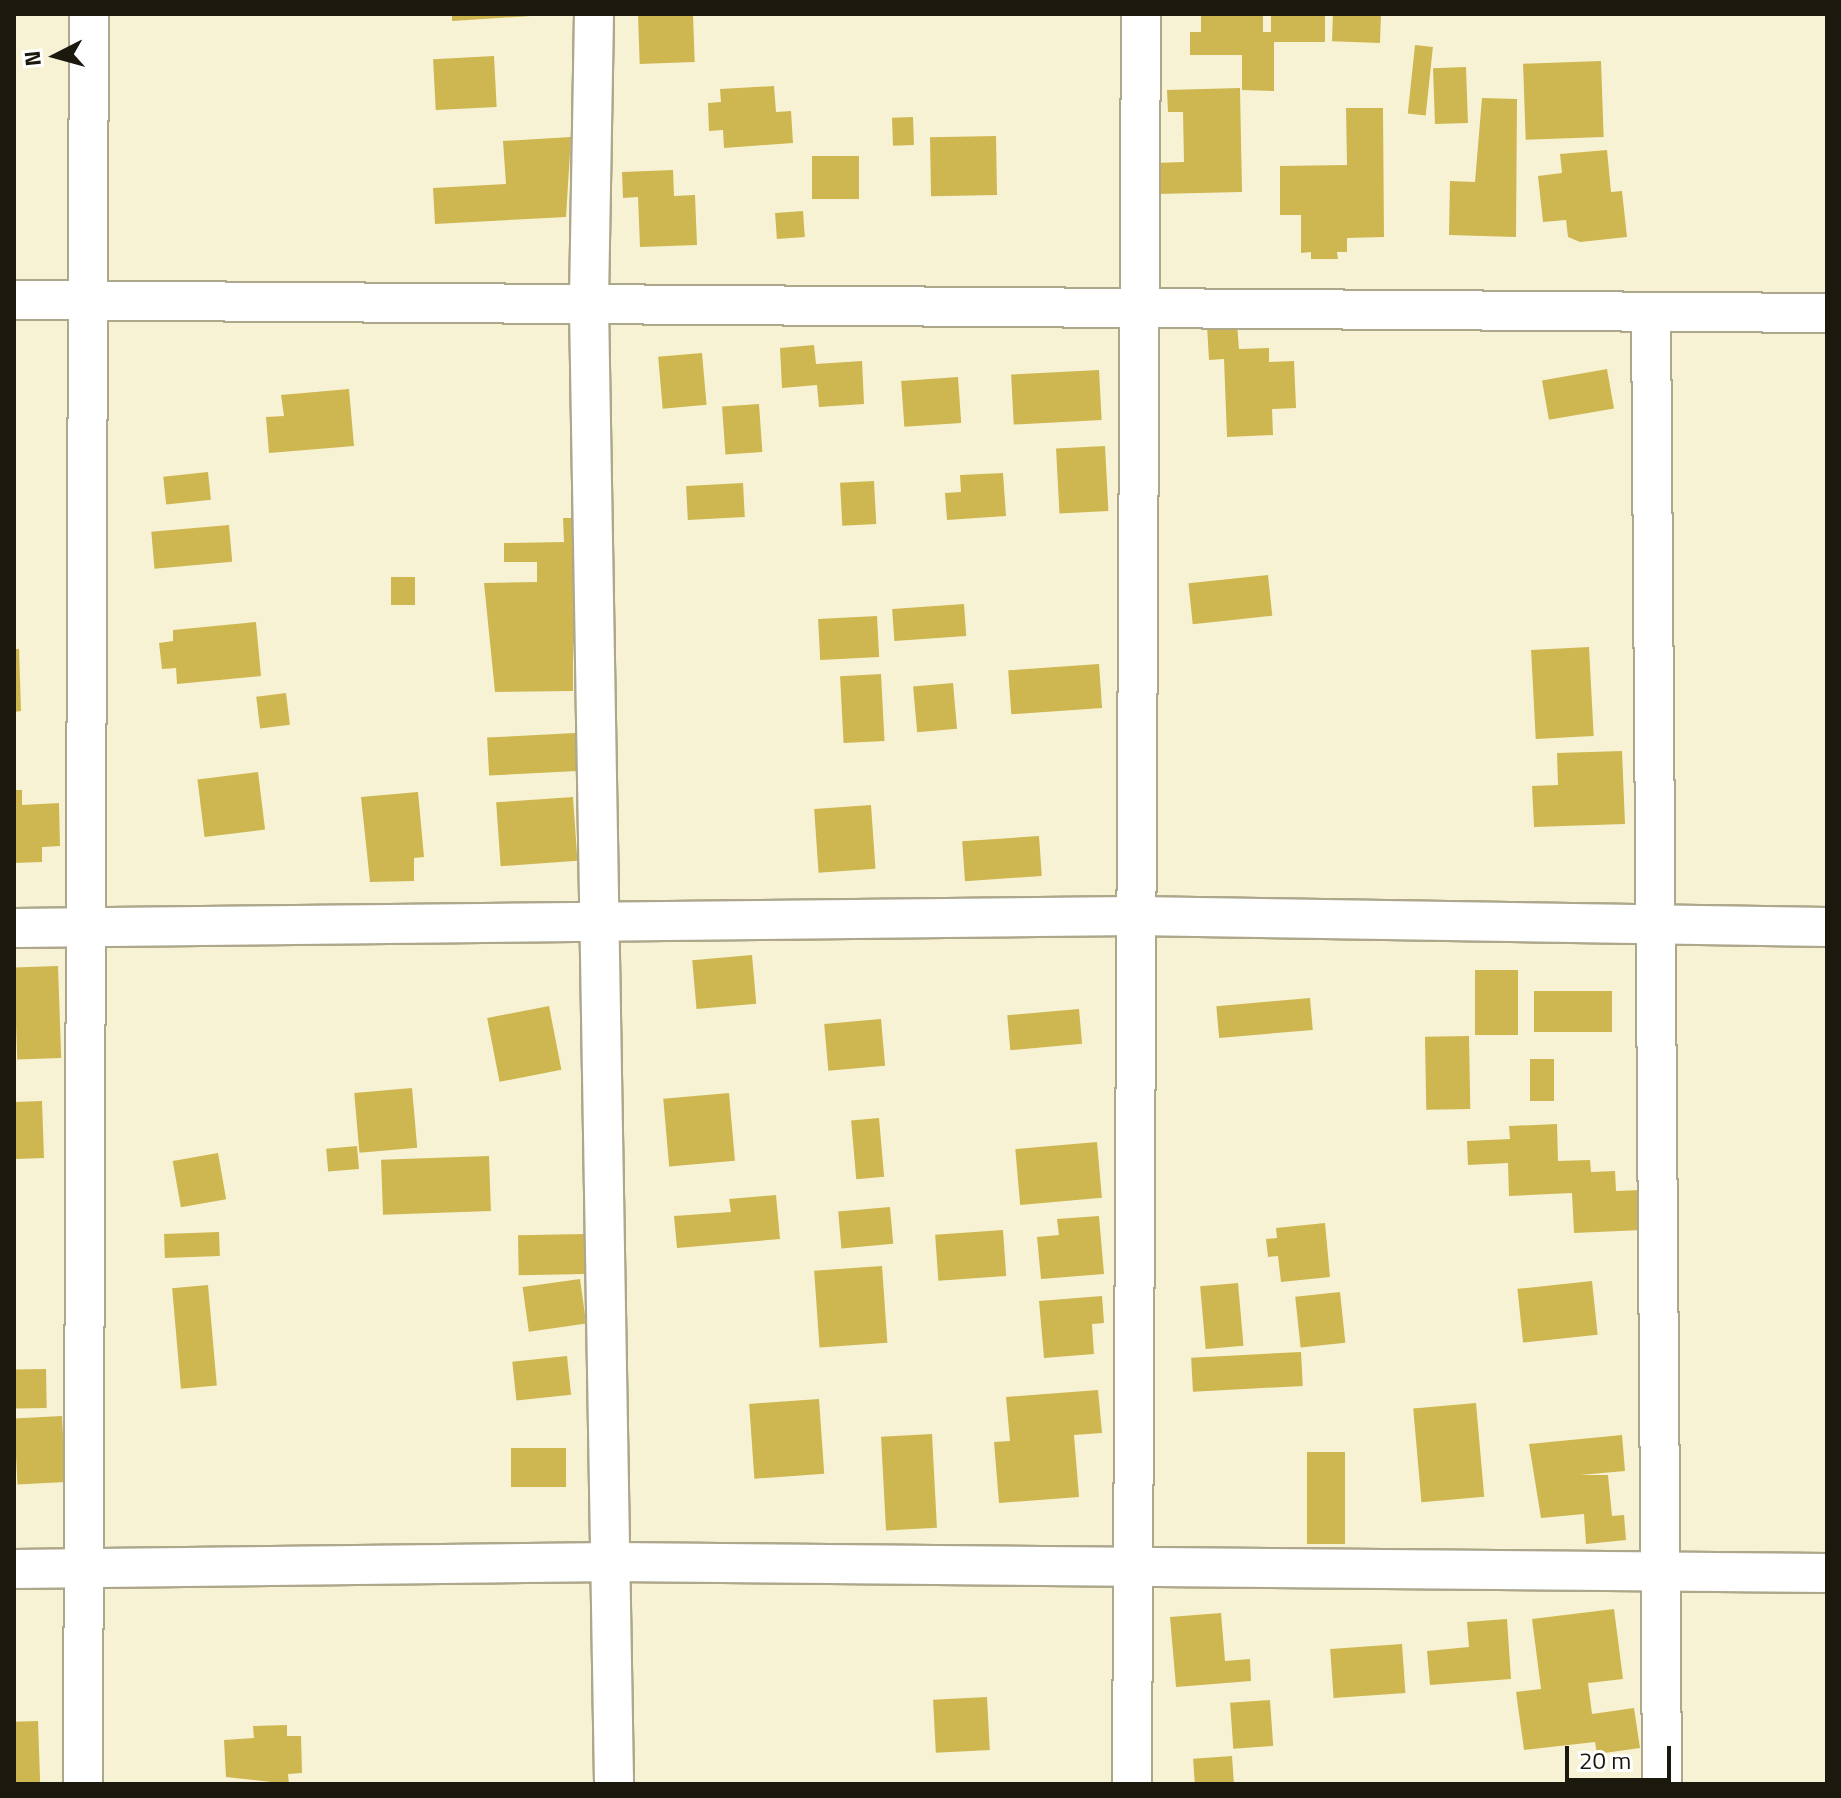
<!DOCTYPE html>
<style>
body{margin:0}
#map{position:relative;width:1841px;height:1798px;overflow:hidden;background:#f8f2d5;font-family:"Titillium Web",sans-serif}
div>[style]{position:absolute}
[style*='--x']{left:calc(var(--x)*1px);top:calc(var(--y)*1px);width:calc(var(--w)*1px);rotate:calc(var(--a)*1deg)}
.building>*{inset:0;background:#ceb750;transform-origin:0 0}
.roads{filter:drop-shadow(2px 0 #ada78c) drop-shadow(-2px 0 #ada78c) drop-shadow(0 2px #ada78c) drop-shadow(0 -2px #ada78c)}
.street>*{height:38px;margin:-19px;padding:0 19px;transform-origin:19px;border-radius:19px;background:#fff}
span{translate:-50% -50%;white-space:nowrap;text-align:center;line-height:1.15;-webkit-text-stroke:7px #fff;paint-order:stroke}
.frame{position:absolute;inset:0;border:16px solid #1b180e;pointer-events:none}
.north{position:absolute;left:16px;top:16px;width:80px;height:80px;-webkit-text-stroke:6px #fff;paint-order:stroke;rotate:264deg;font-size:22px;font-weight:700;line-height:32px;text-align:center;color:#1b180e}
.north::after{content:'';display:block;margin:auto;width:28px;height:36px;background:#1b180e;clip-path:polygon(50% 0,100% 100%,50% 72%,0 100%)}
.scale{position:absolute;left:1565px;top:1746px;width:106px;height:36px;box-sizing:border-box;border:4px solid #1b180e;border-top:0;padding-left:10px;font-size:24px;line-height:28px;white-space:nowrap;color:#1b180e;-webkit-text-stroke:6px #fff;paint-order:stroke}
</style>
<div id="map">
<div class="building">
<div style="clip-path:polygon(452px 14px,531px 14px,531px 16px,452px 21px)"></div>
<div style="left:693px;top:14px;width:48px;height:55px;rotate:88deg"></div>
<div style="clip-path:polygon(1201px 14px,1263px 14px,1263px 32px,1271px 32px,1271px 14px,1325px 14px,1325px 42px,1274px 42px,1274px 91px,1242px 90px,1242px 55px,1190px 55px,1190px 32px,1201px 32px)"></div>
<div style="left:1381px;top:14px;width:29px;height:48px;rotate:92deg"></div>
<div style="left:1415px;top:45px;width:18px;height:69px;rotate:6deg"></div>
<div style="left:494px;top:56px;width:51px;height:61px;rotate:87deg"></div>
<div style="left:1601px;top:61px;width:76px;height:78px;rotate:88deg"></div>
<div style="left:1466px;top:67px;width:56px;height:33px;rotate:88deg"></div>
<div style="clip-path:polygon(774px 86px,776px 112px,791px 111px,793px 143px,724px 148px,723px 130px,709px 131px,708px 103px,721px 102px,720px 89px)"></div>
<div style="clip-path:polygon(1240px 88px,1242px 192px,1156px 194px,1155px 163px,1184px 162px,1183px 112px,1168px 112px,1167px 90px)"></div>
<div style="clip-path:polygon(1482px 98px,1517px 99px,1516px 237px,1449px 235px,1450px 181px,1475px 182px)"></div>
<div style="clip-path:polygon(1346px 108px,1383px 108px,1384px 237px,1347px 238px,1347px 252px,1337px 252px,1338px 259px,1311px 259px,1311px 252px,1301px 253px,1301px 215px,1280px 215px,1280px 166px,1347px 165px)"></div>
<div style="left:913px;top:117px;width:28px;height:21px;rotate:88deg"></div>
<div style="left:996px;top:136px;width:59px;height:66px;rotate:89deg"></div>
<div style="clip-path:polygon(571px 137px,566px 217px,435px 224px,433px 188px,506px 184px,503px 141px)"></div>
<div style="clip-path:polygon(1607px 150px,1611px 192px,1622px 191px,1627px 237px,1580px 242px,1568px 237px,1566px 220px,1543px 222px,1538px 176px,1562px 173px,1560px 154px)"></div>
<div style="left:859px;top:156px;width:43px;height:47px;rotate:90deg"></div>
<div style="clip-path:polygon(673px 170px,674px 196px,695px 195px,697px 245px,640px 247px,638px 197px,623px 198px,622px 172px)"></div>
<div style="left:803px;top:211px;width:26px;height:28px;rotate:86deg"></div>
<div style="clip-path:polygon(1237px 324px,1239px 349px,1269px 348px,1269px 362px,1294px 361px,1296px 408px,1272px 409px,1273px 435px,1227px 437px,1224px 359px,1209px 360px,1207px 326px)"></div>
<div style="clip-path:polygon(814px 345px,816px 364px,862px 361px,864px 404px,819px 407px,817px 385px,782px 388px,780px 348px)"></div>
<div style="left:702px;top:353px;width:52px;height:44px;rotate:85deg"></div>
<div style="left:1607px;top:369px;width:40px;height:66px;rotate:80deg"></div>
<div style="left:1099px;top:370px;width:50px;height:88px;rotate:87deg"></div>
<div style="left:958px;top:377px;width:46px;height:57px;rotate:86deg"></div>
<div style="clip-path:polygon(349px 389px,354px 446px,269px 453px,266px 417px,284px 416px,281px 395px)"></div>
<div style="left:759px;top:404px;width:48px;height:37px;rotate:86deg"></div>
<div style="left:1105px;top:446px;width:65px;height:49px;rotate:87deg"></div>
<div style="left:208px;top:472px;width:28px;height:45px;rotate:84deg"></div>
<div style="clip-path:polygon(1003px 473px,1006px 516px,947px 520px,945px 493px,961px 492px,960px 475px)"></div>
<div style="left:874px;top:481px;width:43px;height:34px;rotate:87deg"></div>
<div style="left:743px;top:483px;width:34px;height:57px;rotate:87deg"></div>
<div style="clip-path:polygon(563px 518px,585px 518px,583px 643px,573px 643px,573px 691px,495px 692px,484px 583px,537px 582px,537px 562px,504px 562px,504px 543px,564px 542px)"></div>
<div style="left:229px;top:525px;width:37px;height:78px;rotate:85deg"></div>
<div style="left:1268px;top:575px;width:41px;height:80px;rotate:84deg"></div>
<div style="left:391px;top:577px;width:24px;height:28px"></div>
<div style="left:964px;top:604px;width:32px;height:72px;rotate:86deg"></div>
<div style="left:877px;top:616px;width:41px;height:59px;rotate:87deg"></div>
<div style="clip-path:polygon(256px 622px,261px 676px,177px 684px,176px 668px,162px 669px,159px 643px,173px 641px,173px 630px)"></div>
<div style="left:1589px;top:647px;width:89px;height:58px;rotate:87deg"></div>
<div style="clip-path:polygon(14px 649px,19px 649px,21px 711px,14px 712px)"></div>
<div style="left:1099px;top:664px;width:44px;height:91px;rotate:86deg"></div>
<div style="left:881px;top:674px;width:67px;height:41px;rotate:87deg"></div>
<div style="left:953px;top:683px;width:46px;height:40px;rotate:85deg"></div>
<div style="left:286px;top:693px;width:32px;height:30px;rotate:83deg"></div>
<div style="left:575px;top:733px;width:38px;height:88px;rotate:87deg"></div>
<div style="clip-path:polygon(1622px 751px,1625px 824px,1534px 827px,1532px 786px,1558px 785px,1557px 753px)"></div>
<div style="left:258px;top:772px;width:58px;height:61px;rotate:83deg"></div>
<div style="clip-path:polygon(14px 790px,22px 790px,22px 805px,59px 803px,60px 846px,42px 847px,42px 862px,14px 863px)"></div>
<div style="clip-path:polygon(418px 792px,424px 857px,414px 858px,414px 881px,370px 882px,361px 797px)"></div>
<div style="left:573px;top:797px;width:64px;height:77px;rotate:86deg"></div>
<div style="left:871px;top:805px;width:64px;height:57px;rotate:86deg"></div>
<div style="left:1039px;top:836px;width:40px;height:77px;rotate:86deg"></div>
<div style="left:752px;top:955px;width:49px;height:60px;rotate:85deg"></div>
<div style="left:58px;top:966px;width:92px;height:44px;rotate:88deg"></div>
<div style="left:1475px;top:970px;width:43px;height:65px"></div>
<div style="left:1612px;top:991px;width:41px;height:78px;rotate:90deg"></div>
<div style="left:1310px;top:998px;width:32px;height:94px;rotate:85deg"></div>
<div style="left:549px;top:1006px;width:65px;height:63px;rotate:79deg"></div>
<div style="left:1079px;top:1009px;width:35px;height:72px;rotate:85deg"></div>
<div style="left:881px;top:1019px;width:47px;height:57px;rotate:85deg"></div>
<div style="left:1469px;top:1036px;width:73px;height:44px;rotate:89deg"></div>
<div style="left:1530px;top:1059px;width:24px;height:42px"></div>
<div style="left:412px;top:1088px;width:60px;height:58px;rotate:85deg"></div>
<div style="left:729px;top:1093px;width:68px;height:66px;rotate:85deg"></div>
<div style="left:42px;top:1101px;width:57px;height:28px;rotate:88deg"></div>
<div style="left:879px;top:1118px;width:59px;height:28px;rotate:85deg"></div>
<div style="clip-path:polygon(1557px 1124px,1558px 1161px,1590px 1160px,1591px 1172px,1615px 1171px,1616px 1191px,1641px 1190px,1642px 1230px,1574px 1233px,1572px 1193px,1509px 1196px,1508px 1163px,1468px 1165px,1467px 1141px,1510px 1139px,1509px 1126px)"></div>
<div style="left:1097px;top:1142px;width:56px;height:82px;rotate:85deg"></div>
<div style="left:357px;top:1146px;width:23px;height:31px;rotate:85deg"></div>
<div style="left:218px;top:1153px;width:47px;height:46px;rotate:80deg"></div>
<div style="left:489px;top:1156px;width:55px;height:108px;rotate:88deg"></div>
<div style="clip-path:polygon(776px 1195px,780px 1239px,677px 1248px,674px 1216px,731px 1212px,729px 1199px)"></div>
<div style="left:890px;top:1207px;width:37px;height:52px;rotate:85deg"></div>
<div style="clip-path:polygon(1099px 1216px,1104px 1274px,1041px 1279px,1037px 1237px,1059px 1235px,1057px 1219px)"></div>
<div style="clip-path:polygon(1325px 1223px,1330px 1277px,1281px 1282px,1278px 1256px,1268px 1257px,1266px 1239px,1277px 1238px,1276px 1228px)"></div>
<div style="left:1003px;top:1230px;width:46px;height:68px;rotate:86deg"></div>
<div style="left:219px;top:1232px;width:24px;height:55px;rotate:88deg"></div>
<div style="left:585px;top:1234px;width:40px;height:67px;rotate:89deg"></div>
<div style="left:882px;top:1266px;width:77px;height:68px;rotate:86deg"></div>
<div style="left:580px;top:1279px;width:45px;height:58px;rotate:82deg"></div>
<div style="left:1592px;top:1281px;width:54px;height:75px;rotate:84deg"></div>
<div style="left:1238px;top:1283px;width:63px;height:38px;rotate:85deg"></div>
<div style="left:208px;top:1285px;width:101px;height:36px;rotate:85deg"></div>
<div style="left:1340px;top:1292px;width:51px;height:45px;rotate:84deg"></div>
<div style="clip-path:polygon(1102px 1296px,1104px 1323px,1092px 1324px,1094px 1354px,1044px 1358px,1039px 1301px)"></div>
<div style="left:1301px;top:1352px;width:34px;height:110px;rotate:87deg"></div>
<div style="left:567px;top:1356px;width:39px;height:55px;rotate:84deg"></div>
<div style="left:46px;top:1369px;width:39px;height:32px;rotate:89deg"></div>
<div style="clip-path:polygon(1098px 1390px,1102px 1433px,1074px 1435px,1079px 1497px,999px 1503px,994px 1442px,1010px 1441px,1006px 1397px)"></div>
<div style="left:819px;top:1399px;width:75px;height:70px;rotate:86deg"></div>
<div style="left:1476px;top:1403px;width:94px;height:63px;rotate:85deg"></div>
<div style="left:62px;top:1416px;width:66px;height:48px;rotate:87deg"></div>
<div style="left:932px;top:1434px;width:94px;height:51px;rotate:87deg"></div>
<div style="clip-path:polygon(1622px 1435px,1625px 1471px,1580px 1475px,1608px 1475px,1612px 1516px,1624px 1515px,1626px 1540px,1586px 1544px,1584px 1514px,1541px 1518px,1529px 1444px)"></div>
<div style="left:511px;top:1448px;width:55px;height:39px"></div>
<div style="left:1307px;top:1452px;width:38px;height:92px"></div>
<div style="clip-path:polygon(1614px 1609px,1623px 1679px,1588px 1683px,1592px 1714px,1634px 1708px,1640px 1748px,1597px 1754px,1595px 1742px,1524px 1750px,1516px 1692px,1541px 1689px,1532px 1619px)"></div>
<div style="clip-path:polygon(1221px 1613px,1225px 1661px,1250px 1659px,1251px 1681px,1176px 1687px,1170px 1617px)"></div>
<div style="clip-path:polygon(1507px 1619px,1511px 1679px,1430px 1685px,1427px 1651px,1469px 1647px,1467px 1622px)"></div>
<div style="left:1402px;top:1644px;width:49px;height:72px;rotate:86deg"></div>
<div style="left:987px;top:1697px;width:53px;height:54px;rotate:87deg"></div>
<div style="left:1270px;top:1700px;width:46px;height:40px;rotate:86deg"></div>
<div style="left:38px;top:1721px;width:63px;height:24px;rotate:88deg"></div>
<div style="clip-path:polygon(287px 1725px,287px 1736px,301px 1736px,302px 1773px,288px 1774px,289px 1784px,226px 1777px,224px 1740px,254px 1738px,253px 1726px)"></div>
<div style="left:1232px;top:1756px;width:28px;height:39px;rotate:86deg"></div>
</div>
<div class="roads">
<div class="street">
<div style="--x:594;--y:14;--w:292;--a:91"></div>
<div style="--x:589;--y:306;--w:1478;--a:89.03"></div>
<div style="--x:14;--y:300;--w:1813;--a:0.41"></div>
<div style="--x:1651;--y:312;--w:1472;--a:89.57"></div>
<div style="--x:14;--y:928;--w:1121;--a:-0.61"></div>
<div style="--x:1135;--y:916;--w:692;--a:0.91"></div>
<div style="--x:14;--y:1569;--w:600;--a:-0.67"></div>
<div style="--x:614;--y:1562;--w:1213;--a:0.52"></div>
<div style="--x:83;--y:1784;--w:1770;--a:-89.81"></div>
<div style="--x:1132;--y:1784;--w:1770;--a:-89.71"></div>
</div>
</div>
<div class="frame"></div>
<div class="north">N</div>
<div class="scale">20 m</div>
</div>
